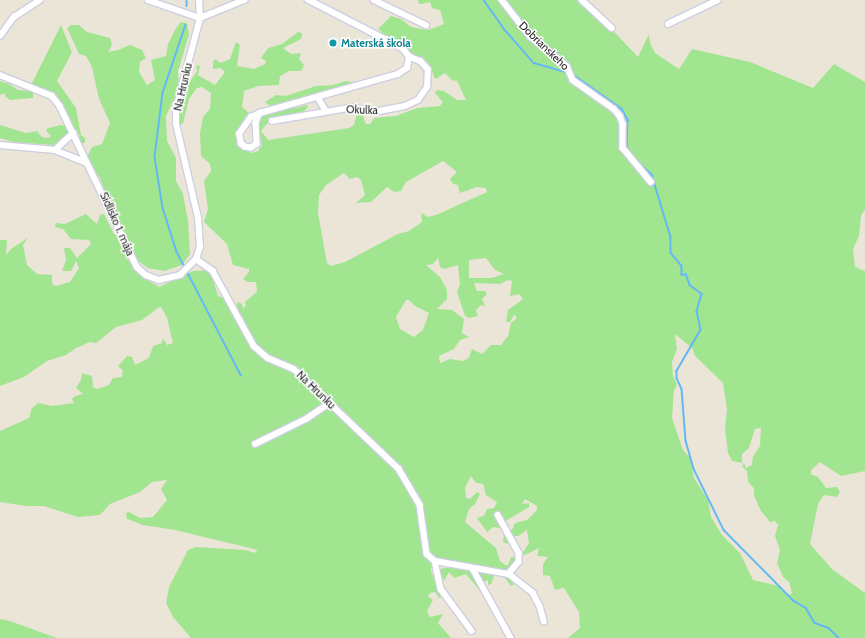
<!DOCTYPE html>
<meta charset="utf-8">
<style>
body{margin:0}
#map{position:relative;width:865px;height:638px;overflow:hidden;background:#ebe5d8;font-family:Cabin,sans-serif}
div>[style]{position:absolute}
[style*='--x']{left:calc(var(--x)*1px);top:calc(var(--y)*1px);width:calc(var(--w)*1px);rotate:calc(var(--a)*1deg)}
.green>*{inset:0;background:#a2e591}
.stream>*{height:1.5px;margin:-0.75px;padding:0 0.75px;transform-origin:0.75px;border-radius:0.75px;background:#64b9f3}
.roads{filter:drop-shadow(1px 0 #cdcee2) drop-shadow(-1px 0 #cdcee2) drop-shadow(0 1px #cdcee2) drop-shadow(0 -1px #cdcee2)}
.street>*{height:5.5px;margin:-2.75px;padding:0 2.75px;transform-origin:2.75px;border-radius:2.75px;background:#fff}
.dots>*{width:11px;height:11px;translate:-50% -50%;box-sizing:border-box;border:2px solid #fff;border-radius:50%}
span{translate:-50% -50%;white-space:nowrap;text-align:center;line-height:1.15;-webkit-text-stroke:3px #fff;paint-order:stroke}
.culture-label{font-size:11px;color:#0d838f;font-weight:700}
.left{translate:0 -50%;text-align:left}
.street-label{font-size:11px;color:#272727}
</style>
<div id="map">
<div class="green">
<div style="clip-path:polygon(evenodd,418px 0,584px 0,638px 57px,649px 34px,650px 43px,655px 53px,679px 69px,692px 49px,750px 62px,813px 88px,834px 64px,865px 82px,865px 209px,861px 216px,859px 236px,853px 249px,855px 267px,865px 271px,865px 471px,841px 476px,820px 462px,811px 470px,811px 474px,818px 477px,826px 488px,837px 487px,840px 492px,837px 497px,824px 495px,818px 504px,810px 544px,832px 569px,865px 593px,865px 638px,568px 638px,580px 628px,579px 612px,564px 588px,555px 590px,550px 576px,543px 575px,543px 564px,548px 557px,537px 556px,539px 548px,525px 555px,522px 554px,529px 543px,527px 530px,518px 536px,510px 536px,507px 544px,503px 542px,504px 532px,512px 530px,515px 523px,527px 520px,537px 510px,537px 506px,525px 499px,522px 504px,529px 503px,529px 507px,507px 520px,501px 528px,493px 527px,487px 532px,477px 518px,484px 516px,487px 509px,494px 508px,497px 502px,486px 495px,483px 484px,476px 483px,471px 476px,465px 488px,466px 498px,470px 499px,477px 492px,480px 494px,475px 504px,469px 509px,465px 522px,496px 548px,500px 561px,505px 565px,508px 565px,511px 557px,520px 557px,508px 576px,514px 585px,511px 586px,503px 575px,495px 574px,491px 584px,488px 585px,488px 580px,484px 582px,480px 591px,466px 574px,454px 578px,449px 572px,444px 581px,440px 569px,455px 566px,434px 557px,431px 571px,442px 597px,439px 598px,435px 592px,430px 593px,428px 596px,433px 600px,427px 611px,430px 617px,443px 614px,438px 623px,451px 638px,191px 638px,173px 617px,166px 603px,169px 587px,188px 550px,196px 547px,246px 550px,254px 553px,258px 550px,175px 530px,143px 525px,127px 519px,126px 513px,129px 512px,140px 518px,153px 517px,167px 500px,161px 489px,167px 480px,152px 482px,140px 492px,110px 504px,100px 515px,78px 517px,44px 506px,26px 506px,0 502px,0 431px,29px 418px,32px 408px,38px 403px,52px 406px,74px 403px,72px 399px,75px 396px,83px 394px,76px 388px,81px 380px,82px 373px,92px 376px,93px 387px,97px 389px,109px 385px,113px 378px,122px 377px,123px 371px,118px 366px,127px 356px,132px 357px,135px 365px,149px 358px,153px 346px,162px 343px,163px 338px,167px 345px,173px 343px,167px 318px,161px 307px,158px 308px,142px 320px,116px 327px,96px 343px,90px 342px,76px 348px,66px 355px,47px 361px,24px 377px,0 386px,0 240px,7px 240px,6px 255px,12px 248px,28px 238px,23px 245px,27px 265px,37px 274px,52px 275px,52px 284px,56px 286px,70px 282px,79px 268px,76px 261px,71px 271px,62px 271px,66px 260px,64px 248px,70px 248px,77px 258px,91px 244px,89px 240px,71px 239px,63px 229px,55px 227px,56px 223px,65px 224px,86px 214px,97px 224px,100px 215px,104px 214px,114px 234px,121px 235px,100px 178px,86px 159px,92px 147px,102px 144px,110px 123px,99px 99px,92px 67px,86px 56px,79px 54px,67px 28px,71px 25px,79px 25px,87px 32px,110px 38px,112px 45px,108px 52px,118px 50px,130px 45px,142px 50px,146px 58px,140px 62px,139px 72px,147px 85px,155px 80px,151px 60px,166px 56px,168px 44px,176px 28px,181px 22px,187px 23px,189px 35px,178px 71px,179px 89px,166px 116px,167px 141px,176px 158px,176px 181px,183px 194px,188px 221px,190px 254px,182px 265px,164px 271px,148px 268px,128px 254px,126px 257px,138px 274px,159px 287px,193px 271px,207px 270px,213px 280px,218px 296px,227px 299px,230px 309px,235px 309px,238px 302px,242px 304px,243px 309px,246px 305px,245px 302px,257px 292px,256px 282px,248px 282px,243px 279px,249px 272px,249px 269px,233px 265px,227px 244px,204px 222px,208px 209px,204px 181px,211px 171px,210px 164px,201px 156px,200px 133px,203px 117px,210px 109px,211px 93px,202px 87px,197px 88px,189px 99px,183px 123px,179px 126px,178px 121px,181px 112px,180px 102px,185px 97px,186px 87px,197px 71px,196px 65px,200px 66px,198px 75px,215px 85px,225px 72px,221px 68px,213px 69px,213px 62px,215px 59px,221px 63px,230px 59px,236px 42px,240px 45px,237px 66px,254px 69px,265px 64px,266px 61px,261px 58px,268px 48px,282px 44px,298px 32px,302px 33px,301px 39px,283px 48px,291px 54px,301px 53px,299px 59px,304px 65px,301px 71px,289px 71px,280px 76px,279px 85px,258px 86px,244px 91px,242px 107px,250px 114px,238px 141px,242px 149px,251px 153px,258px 151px,262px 145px,256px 117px,271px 107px,265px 102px,276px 95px,286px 96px,316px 86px,333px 85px,346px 81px,352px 82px,351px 86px,290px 106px,295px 108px,307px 105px,308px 107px,302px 113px,270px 120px,261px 131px,268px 140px,349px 128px,354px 125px,357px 113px,362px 114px,366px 124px,370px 124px,374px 118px,396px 116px,417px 108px,440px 106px,443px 102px,435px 93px,437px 90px,444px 91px,457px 100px,466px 100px,457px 81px,452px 80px,445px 73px,435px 79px,430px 66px,413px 55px,401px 41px,387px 37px,378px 29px,391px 16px,401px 19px,411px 27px,428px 30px,444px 24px,440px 10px,432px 8px,430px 2px,419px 4px,418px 0,443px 161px,457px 172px,450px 179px,453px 184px,458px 185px,460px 193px,477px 187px,486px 188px,487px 192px,436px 215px,428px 217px,421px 213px,422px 222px,409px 231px,398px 234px,345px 262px,331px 266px,327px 263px,318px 213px,319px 195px,326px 185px,344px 173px,350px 179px,357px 177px,361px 180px,365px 195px,356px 203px,371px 202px,387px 187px,394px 192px,401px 191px,406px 182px,443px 161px,418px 0,438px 258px,440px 267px,444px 269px,458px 265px,460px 284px,457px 292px,465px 316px,469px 318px,478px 316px,476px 310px,481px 305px,485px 306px,482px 299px,487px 294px,485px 291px,477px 291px,474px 283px,500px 284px,508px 280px,512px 281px,510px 296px,519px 294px,523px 299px,508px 310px,506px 322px,510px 322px,514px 315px,517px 318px,511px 323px,508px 336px,501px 345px,491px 345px,482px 354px,472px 349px,469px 358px,463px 361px,450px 359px,440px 363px,439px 356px,454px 349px,460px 340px,469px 337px,462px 333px,464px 319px,452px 310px,437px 309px,447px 299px,447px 290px,440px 277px,426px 265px,433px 264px,438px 258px,418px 0,486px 258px,495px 270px,504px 274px,491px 278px,469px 278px,469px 260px,486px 258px,418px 0,406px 300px,409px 300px,415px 306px,429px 313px,423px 330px,414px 337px,400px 329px,396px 317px,406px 300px,418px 0,675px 334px,692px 348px,695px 356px,723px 383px,727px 409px,725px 429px,728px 453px,732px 461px,742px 463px,742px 454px,749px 448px,755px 429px,761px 428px,760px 446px,753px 456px,752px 465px,746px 468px,744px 463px,742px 466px,747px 471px,748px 482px,754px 488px,754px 496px,761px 511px,770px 522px,775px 521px,778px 525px,775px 536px,780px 550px,777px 563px,783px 577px,789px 582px,792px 593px,789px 595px,779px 586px,753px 580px,740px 553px,722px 535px,711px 517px,708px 500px,694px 478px,690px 458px,683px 450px,672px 418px,674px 391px,677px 384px,673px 376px,672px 362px,677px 349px,675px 334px)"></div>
<div style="clip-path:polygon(61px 25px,72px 52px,57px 81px,76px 108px,81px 135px,85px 138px,85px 143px,81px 143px,79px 134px,73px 133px,69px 138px,53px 145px,13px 142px,0 138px,0 125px,26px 133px,37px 131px,42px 137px,48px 138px,51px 136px,46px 131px,48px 128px,61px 125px,68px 127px,71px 124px,58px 99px,56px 101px,29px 89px)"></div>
<div style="clip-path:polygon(0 81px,9px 84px,18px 90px,30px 91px,33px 93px,33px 98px,10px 100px,5px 96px,5px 93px,0 95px)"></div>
<div style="clip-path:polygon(0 619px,10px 621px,57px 638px,0 638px)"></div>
</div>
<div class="stream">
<div style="--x:187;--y:0;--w:6;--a:90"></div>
<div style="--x:484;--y:0;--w:37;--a:55"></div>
<div style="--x:505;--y:30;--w:44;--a:48.7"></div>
<div style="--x:534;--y:63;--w:35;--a:16"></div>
<div style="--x:186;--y:25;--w:72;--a:108.7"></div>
<div style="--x:163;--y:93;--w:64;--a:97.1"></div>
<div style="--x:155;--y:157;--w:52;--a:81.1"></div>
<div style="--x:163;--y:208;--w:46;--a:72.3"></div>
<div style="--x:177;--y:252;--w:139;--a:62.5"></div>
<div style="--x:574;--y:75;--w:59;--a:35.3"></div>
<div style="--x:622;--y:109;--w:13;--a:61"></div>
<div style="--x:628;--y:120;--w:24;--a:92"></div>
<div style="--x:627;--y:144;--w:8;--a:76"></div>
<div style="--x:634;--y:158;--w:25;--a:43"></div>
<div style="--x:652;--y:175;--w:65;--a:73"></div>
<div style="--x:671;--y:237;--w:16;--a:90"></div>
<div style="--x:671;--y:253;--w:17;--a:50"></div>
<div style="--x:682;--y:266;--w:9;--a:90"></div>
<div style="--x:682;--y:275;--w:4;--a:-14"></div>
<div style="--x:686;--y:274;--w:12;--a:70"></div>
<div style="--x:690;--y:285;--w:15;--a:37"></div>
<div style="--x:702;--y:294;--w:18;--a:106"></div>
<div style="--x:697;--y:311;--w:19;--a:78"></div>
<div style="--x:701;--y:330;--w:48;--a:120.3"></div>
<div style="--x:677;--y:371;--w:7;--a:90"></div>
<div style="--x:677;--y:378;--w:12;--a:66"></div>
<div style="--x:682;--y:389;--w:52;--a:85.6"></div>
<div style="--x:686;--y:441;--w:29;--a:74"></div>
<div style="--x:694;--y:469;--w:68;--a:63.8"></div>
<div style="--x:724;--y:530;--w:100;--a:45.4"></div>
<div style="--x:794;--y:601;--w:14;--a:30"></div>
<div style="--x:806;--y:608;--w:17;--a:59"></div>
<div style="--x:815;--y:623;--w:15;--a:20"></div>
<div style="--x:829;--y:628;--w:14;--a:45"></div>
</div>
<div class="roads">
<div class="street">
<div style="--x:148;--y:0;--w:55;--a:19.1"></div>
<div style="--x:374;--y:0;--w:58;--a:25.7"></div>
<div style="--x:502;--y:0;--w:46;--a:52.1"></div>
<div style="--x:530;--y:36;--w:48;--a:39"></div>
<div style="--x:567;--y:66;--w:15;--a:67"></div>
<div style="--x:573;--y:80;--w:50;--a:35.3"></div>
<div style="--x:614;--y:109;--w:9;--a:49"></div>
<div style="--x:620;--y:116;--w:9;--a:69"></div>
<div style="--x:623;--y:124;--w:24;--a:90"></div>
<div style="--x:623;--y:148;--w:44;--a:50.5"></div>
<div style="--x:582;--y:0;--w:41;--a:43"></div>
<div style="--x:200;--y:18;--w:48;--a:-22.2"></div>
<div style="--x:668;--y:24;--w:55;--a:-25.6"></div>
<div style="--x:0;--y:36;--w:24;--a:-54"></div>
<div style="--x:14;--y:17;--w:31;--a:-33"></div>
<div style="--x:0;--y:75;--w:56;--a:22"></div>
<div style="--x:52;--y:96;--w:13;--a:51"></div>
<div style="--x:60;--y:106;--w:178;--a:64.4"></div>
<div style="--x:137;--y:267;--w:12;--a:42"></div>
<div style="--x:146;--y:275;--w:14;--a:21"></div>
<div style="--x:159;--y:280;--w:22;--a:-13"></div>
<div style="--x:180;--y:275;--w:23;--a:-45"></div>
<div style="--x:196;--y:259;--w:13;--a:-72"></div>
<div style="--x:200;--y:247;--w:29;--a:-94"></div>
<div style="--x:198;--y:218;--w:97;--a:-103.2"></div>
<div style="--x:176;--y:124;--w:15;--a:-90"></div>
<div style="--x:176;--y:109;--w:94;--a:-75.2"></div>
<div style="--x:200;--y:18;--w:18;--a:-93"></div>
<div style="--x:318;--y:97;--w:16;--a:60"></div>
<div style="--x:260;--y:113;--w:11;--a:112"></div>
<div style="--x:256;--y:123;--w:21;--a:87"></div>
<div style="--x:257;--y:144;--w:7;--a:146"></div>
<div style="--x:251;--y:148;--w:6;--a:-171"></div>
<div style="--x:245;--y:147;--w:5;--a:-143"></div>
<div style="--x:241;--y:144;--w:10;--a:-101"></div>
<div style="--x:239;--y:134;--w:21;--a:-55"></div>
<div style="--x:251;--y:117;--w:10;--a:-24"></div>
<div style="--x:260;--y:113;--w:143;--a:-15.8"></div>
<div style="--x:398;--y:74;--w:11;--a:-34"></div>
<div style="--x:407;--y:68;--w:11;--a:-80"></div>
<div style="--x:272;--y:121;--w:84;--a:-9.6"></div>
<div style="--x:355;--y:107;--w:11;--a:22"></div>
<div style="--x:365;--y:111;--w:14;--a:0"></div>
<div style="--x:379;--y:111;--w:26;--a:-11"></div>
<div style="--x:405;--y:106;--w:14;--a:-25"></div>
<div style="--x:418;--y:100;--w:16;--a:-55"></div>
<div style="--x:427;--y:87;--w:17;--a:-87"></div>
<div style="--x:428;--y:70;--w:11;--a:-131"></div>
<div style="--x:421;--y:62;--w:13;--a:-157"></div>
<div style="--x:409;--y:57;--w:10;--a:-127"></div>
<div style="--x:403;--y:49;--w:107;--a:-152.7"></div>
<div style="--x:0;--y:145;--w:55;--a:5.2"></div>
<div style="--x:55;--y:150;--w:32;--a:22"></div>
<div style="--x:55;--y:150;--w:25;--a:-43"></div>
<div style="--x:196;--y:259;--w:21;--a:35"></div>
<div style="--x:213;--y:271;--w:85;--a:61.3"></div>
<div style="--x:254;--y:346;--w:18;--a:41"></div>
<div style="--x:268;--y:358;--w:28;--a:23"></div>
<div style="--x:294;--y:369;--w:145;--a:43.6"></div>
<div style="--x:399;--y:469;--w:42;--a:59.7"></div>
<div style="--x:420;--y:505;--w:49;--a:81.9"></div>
<div style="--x:427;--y:554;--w:11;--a:41"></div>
<div style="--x:435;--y:561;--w:75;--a:10"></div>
<div style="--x:509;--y:574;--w:31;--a:38"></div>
<div style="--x:533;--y:593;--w:15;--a:62"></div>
<div style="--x:540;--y:606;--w:16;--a:75"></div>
<div style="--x:255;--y:444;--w:57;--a:-26.1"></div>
<div style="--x:306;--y:419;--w:29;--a:-34"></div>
<div style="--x:498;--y:515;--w:43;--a:61.1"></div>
<div style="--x:519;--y:553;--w:9;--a:90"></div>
<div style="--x:519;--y:562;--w:16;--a:130"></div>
<div style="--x:435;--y:561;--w:29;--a:78"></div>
<div style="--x:441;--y:589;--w:52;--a:53.6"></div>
<div style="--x:473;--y:569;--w:79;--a:61.2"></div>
</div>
</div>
<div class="dots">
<div style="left:333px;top:43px;background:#0f9aa8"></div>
</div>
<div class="culture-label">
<span class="left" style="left:341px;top:43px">Materská škola</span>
</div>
<div class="street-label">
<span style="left:544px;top:46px;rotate:44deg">Dobrianskeho</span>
<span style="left:183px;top:87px;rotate:-77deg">Na Hrunku</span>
<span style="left:362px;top:110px;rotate:2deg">Okulka</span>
<span style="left:117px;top:224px;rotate:66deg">Sídlisko 1. mája</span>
<span style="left:316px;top:390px;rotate:44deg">Na Hrunku</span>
</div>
</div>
